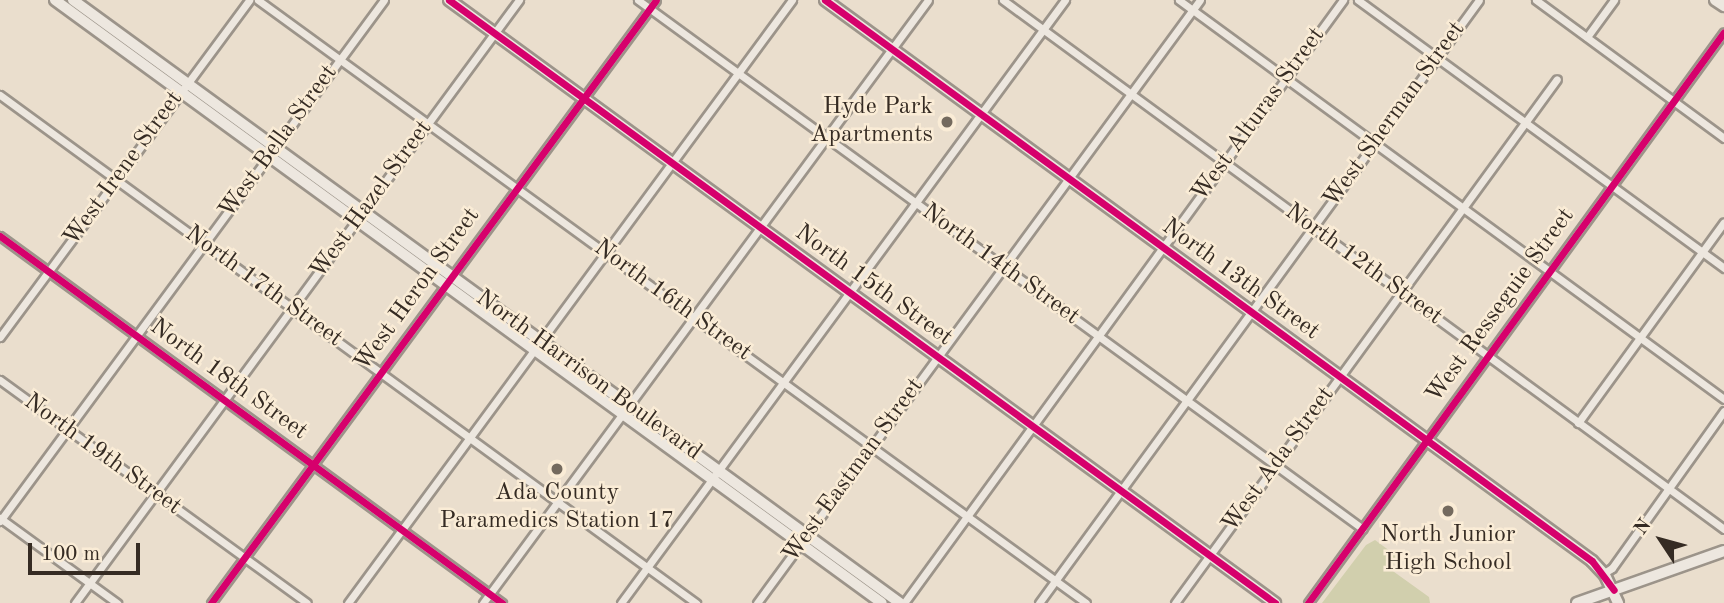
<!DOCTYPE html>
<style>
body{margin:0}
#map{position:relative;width:1724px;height:603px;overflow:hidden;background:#eadecd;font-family:"Old Standard TT",serif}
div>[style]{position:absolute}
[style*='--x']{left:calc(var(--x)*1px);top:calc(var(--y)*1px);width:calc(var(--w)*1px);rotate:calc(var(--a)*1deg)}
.green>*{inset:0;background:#d1cfad}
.roads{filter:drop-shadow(2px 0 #9c948a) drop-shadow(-2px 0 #9c948a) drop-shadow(0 2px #9c948a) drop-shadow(0 -2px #9c948a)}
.street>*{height:7px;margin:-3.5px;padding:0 3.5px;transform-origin:3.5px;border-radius:3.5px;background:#ede7df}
.secondary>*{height:10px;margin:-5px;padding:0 5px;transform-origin:5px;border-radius:5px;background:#ede7df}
.cycleway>*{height:7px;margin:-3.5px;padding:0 3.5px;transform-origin:3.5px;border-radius:3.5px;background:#d6006c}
.dots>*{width:19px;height:19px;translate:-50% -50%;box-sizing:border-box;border:4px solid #faecd6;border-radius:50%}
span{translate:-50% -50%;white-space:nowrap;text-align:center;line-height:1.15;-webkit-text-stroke:5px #faecd6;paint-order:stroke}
.poi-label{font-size:24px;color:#352b23}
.right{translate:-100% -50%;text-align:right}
.street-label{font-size:24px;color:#352b23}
.north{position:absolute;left:1626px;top:505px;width:70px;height:70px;-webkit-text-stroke:5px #faecd6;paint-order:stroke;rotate:306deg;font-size:19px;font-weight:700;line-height:28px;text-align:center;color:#352b23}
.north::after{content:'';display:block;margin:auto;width:24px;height:32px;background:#352b23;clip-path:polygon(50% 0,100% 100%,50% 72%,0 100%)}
.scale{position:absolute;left:28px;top:543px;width:112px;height:32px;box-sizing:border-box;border:4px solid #352b23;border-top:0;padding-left:9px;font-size:21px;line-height:24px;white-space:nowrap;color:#352b23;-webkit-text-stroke:5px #faecd6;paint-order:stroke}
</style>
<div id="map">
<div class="green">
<div style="clip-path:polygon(1375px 540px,1398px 557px,1390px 569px,1429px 597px,1430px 603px,1322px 603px,1366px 545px)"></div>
</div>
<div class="roads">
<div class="street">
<div style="--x:258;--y:0;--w:1024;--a:36.06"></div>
<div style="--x:638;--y:0;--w:897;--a:36.12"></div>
<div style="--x:1003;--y:0;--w:894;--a:36.27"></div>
<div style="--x:1179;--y:0;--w:675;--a:36.21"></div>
<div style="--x:1358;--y:0;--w:454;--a:36.2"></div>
<div style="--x:1536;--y:0;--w:233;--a:36.3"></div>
<div style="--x:1587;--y:37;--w:46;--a:-53.9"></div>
<div style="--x:0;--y:95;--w:862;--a:36.13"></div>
<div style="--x:0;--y:236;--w:622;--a:36.17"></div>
<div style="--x:0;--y:337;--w:419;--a:-53.5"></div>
<div style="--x:0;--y:380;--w:379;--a:36"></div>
<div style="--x:1578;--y:423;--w:248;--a:-54"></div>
<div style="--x:0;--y:518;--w:145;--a:36"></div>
<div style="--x:0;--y:521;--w:647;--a:-53.61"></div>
<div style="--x:1604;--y:573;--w:9;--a:-32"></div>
<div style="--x:1612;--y:568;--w:193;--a:-54.5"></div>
<div style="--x:75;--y:603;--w:749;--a:-53.64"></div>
<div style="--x:211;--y:603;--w:749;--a:-53.57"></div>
<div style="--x:348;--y:603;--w:749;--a:-53.64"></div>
<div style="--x:483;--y:603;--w:749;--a:-53.57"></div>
<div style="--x:621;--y:603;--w:749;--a:-53.64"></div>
<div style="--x:757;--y:603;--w:748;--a:-53.7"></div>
<div style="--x:904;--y:603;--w:746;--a:-53.94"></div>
<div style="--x:1039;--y:603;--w:746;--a:-53.88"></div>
<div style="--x:1175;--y:603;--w:648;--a:-53.91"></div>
<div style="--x:1308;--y:603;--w:706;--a:-53.92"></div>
</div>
<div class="secondary">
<div style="--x:55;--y:0;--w:1023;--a:36.1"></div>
<div style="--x:73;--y:0;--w:1023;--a:36.1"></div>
<div style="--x:449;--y:0;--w:1023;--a:36.13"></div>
<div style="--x:825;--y:0;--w:950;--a:36.18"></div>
<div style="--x:1592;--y:561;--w:19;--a:47"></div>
<div style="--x:1605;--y:575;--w:31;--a:65"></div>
<div style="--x:1715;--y:0;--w:11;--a:34"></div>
<div style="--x:1577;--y:603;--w:156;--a:-19.5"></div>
</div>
</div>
<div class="cycleway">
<div style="--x:449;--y:0;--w:1023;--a:36.13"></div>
<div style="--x:825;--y:0;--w:950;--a:36.18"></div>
<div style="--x:1592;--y:561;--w:36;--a:53"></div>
<div style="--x:0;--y:236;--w:622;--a:36.17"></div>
<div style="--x:211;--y:603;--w:749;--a:-53.57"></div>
<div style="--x:1308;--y:603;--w:706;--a:-53.92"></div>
</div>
<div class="dots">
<div style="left:947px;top:122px;background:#746a5e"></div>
<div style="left:557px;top:469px;background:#746a5e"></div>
<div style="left:1448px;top:511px;background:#746a5e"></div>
</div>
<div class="poi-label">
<span class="right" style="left:933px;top:122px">Hyde Park<br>Apartments</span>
<span style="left:557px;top:508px">Ada County<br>Paramedics Station 17</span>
<span style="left:1448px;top:550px">North Junior<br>High School</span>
</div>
<div class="street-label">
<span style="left:1259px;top:115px;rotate:-54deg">West Alturas Street</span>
<span style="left:1395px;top:115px;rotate:-54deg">West Sherman Street</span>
<span style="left:279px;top:142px;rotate:-54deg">West Bella Street</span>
<span style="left:124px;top:169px;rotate:-54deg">West Irene Street</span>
<span style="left:372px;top:200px;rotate:-54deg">West Hazel Street</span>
<span style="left:1000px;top:265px;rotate:36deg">North 14th Street</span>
<span style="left:1363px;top:265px;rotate:36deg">North 12th Street</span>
<span style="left:1240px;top:280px;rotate:36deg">North 13th Street</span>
<span style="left:873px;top:286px;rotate:36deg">North 15th Street</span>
<span style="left:263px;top:287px;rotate:36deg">North 17th Street</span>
<span style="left:418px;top:290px;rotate:-54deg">West Heron Street</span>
<span style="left:672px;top:301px;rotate:36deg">North 16th Street</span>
<span style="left:1501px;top:306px;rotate:-54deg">West Resseguie Street</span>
<span style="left:588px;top:376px;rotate:36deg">North Harrison Boulevard</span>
<span style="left:228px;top:380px;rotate:36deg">North 18th Street</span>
<span style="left:102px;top:455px;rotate:36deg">North 19th Street</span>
<span style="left:1279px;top:460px;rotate:-54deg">West Ada Street</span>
<span style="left:854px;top:471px;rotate:-54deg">West Eastman Street</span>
</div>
<div class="north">N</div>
<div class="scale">100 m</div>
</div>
